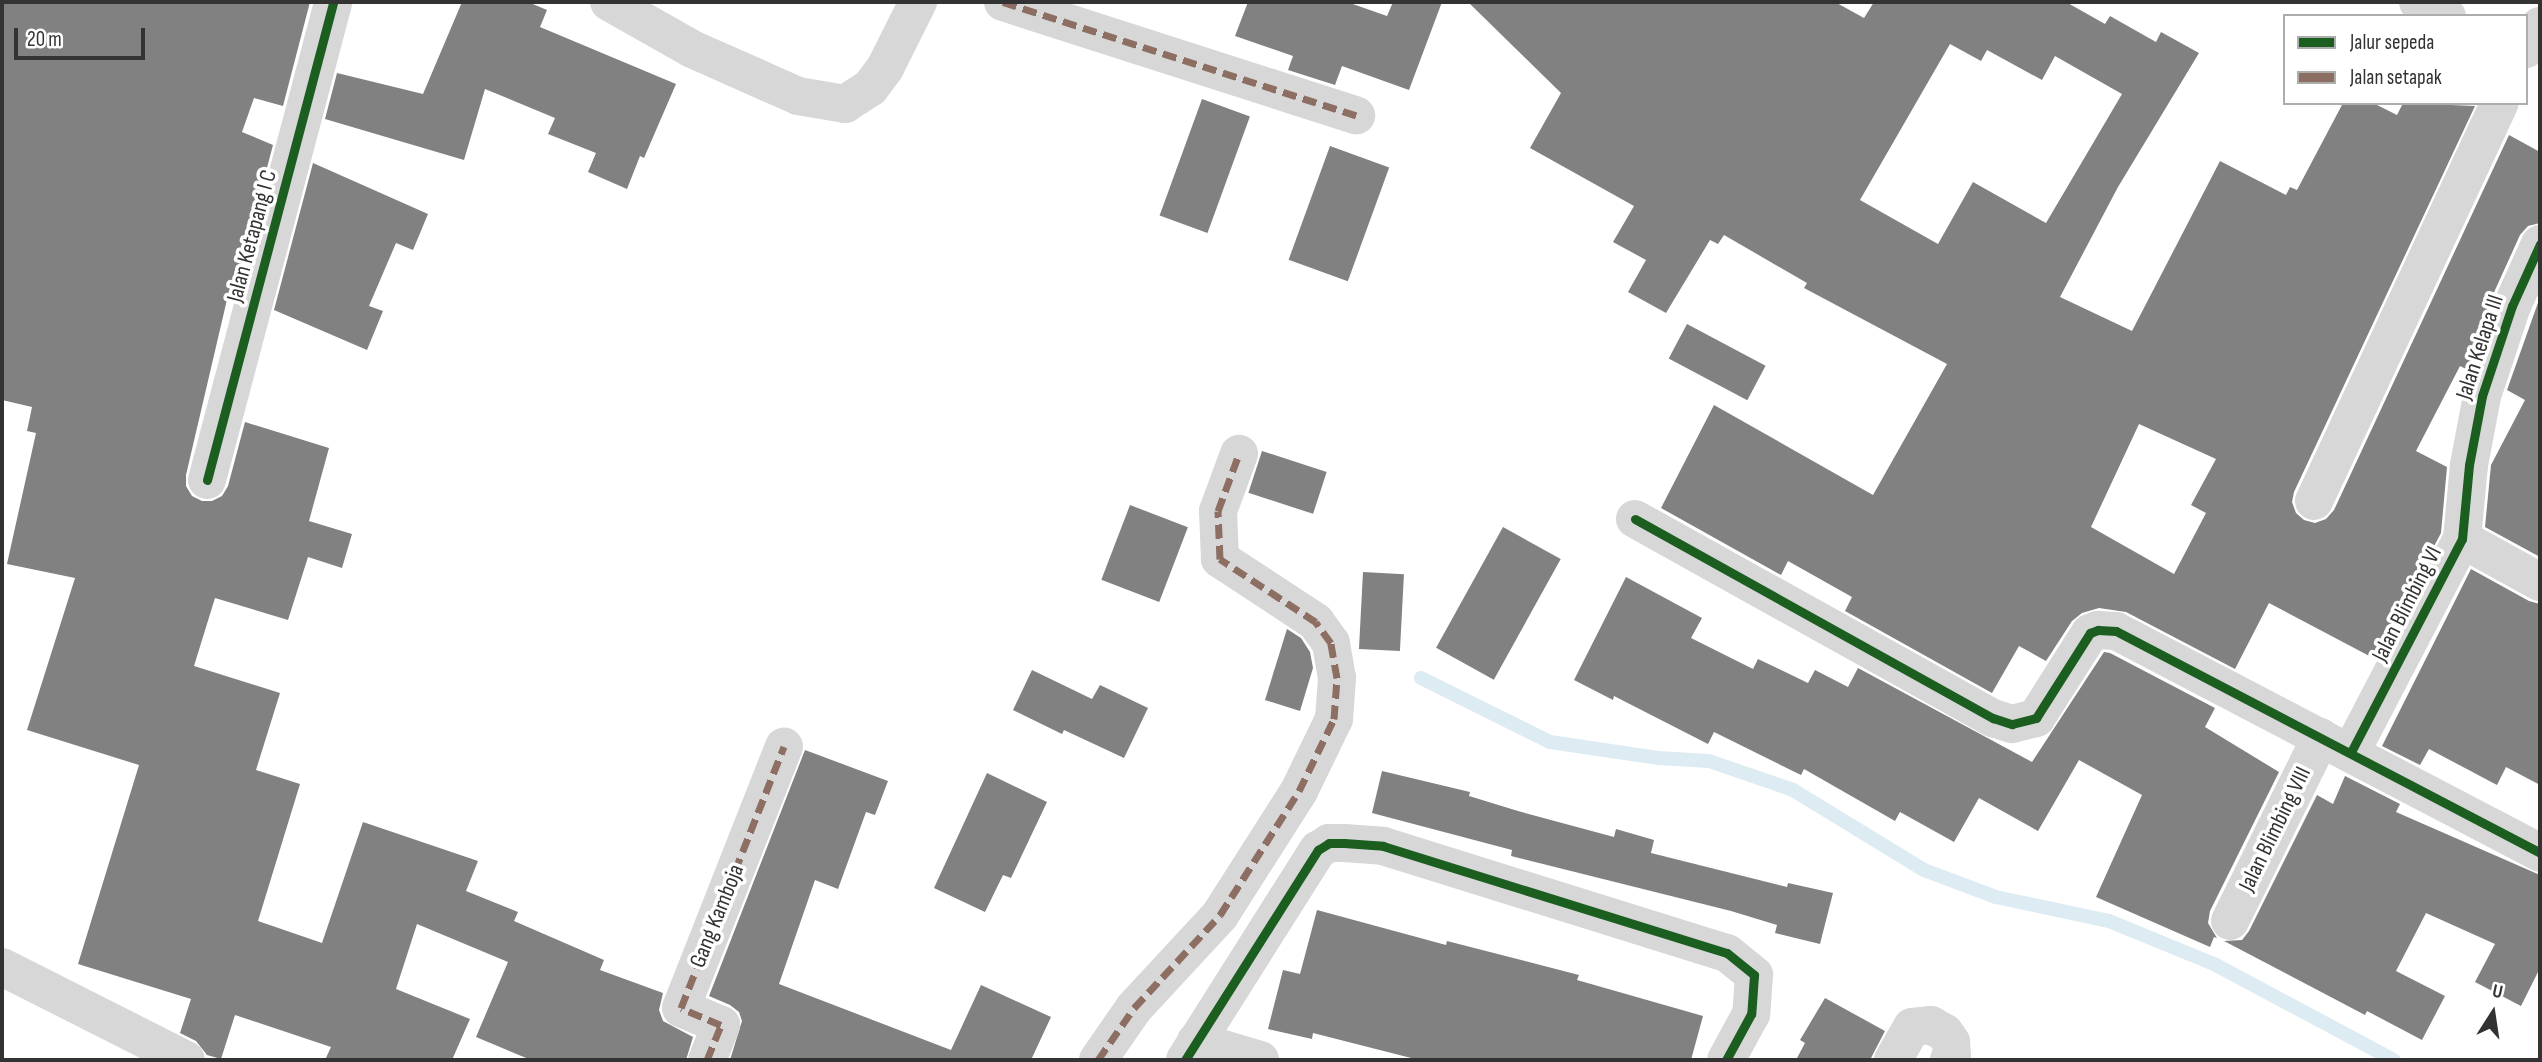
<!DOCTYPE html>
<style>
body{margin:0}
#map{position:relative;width:2542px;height:1062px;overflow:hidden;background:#fff;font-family:"Sofia Sans Condensed",sans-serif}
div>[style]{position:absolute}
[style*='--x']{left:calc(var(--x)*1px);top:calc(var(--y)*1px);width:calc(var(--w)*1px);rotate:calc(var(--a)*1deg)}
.stream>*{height:14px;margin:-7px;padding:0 7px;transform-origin:7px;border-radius:7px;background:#ddebf3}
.building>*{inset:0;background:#818181;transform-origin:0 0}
.minor>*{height:38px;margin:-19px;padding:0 19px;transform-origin:19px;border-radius:19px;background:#d7d7d7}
.quiet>*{height:7px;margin-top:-3.5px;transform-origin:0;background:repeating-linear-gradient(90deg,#8d6e63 0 14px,transparent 0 21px)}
.cycleway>*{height:9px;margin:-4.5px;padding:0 4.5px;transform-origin:4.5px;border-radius:4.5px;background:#1b5e20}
span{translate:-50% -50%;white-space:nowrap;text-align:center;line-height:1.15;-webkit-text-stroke:7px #fff;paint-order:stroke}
.street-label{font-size:23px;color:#333}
.frame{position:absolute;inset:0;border:4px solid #333;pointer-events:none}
.legend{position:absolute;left:2283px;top:14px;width:245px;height:91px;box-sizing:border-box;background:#fff;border:2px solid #adadad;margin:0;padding:9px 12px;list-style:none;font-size:21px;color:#333}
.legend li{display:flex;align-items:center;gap:14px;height:35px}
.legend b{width:35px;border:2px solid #adadad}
.north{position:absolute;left:2458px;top:978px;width:70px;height:70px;-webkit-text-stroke:5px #fff;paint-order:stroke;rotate:12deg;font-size:19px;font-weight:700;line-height:28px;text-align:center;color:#333}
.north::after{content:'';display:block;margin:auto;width:24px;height:32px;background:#333;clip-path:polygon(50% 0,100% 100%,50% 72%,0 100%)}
.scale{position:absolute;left:14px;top:28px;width:131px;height:32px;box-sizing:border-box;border:4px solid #333;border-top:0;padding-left:9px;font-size:21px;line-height:24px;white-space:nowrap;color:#333;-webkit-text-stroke:5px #fff;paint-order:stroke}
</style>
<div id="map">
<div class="stream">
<div style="--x:1421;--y:678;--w:144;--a:26.4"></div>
<div style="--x:1550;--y:742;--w:109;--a:8.4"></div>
<div style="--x:1658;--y:758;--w:51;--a:3.4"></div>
<div style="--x:1709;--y:761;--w:89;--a:19"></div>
<div style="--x:1793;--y:790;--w:153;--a:31.4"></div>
<div style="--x:1924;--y:870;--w:77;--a:20.6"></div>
<div style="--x:1996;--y:897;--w:116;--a:12"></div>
<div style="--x:2109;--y:921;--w:113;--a:22.3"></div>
<div style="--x:2214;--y:964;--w:204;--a:28.1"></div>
</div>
<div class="building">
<div style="clip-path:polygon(2px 2px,310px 2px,283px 106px,254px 98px,242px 132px,273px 145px,234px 293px,229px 291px,186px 475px,186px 486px,192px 496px,202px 501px,212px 501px,222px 496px,228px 486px,245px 422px,329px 448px,309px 521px,352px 534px,342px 568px,308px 557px,288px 620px,215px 598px,194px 666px,280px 693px,256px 770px,300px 784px,258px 921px,322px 943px,363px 822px,478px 861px,466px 891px,518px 912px,514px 921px,604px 960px,600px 970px,663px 993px,659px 1010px,663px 1021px,693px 1037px,686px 1060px,531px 1060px,476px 1037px,508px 962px,417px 924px,396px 989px,470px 1019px,452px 1060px,325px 1060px,331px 1047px,235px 1015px,221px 1059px,207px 1055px,196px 1041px,180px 1033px,191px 999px,78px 964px,139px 765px,27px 730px,75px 578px,7px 564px,36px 433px,27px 431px,32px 407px,2px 400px)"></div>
<div style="clip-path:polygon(462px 2px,528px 2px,547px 10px,540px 27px,676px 84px,644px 158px,640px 156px,627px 189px,588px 172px,596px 153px,548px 134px,555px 118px,485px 89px,464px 160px,325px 119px,337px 73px,423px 94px)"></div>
<div style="clip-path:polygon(1248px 2px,1347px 2px,1387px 16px,1393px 2px,1442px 2px,1409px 90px,1342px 66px,1335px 85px,1288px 70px,1293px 56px,1235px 36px)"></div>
<div style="clip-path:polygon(evenodd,1468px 2px,1835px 2px,1864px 18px,1874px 2px,2066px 2px,2105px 24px,2110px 16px,2156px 42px,2161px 32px,2199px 53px,2118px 187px,2060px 297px,2132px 331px,2220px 161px,2286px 195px,2290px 187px,2297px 190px,2343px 103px,2373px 103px,2397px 115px,2403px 103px,2475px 106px,2294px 492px,2292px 502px,2296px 513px,2304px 520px,2315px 523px,2326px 519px,2334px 510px,2509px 135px,2540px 152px,2540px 223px,2528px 226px,2520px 235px,2491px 299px,2468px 370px,2460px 366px,2416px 451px,2447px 467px,2441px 533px,2375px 659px,2269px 603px,2235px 669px,2126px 612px,2099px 608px,2082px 613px,2072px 621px,2046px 661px,2019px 646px,1992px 693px,1845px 611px,1852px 597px,1788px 561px,1781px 575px,1661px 508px,1714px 405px,1873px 495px,1947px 364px,1804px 288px,1807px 283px,1724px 235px,1718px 244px,1710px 240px,1666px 313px,1628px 292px,1646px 260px,1613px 242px,1634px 206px,1530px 148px,1561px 93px,1468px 2px,1950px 44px,1981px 61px,1987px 50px,2042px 80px,2055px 56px,2122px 94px,2046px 223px,1973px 182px,1938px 244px,1860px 200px,1950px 44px,1468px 2px,2139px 424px,2216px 459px,2191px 505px,2206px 513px,2174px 574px,2091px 527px,2139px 424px)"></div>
<div style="left:1202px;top:99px;width:51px;height:124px;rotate:20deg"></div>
<div style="left:1330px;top:146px;width:63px;height:121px;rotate:20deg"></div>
<div style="clip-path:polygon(313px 163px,428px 214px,413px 250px,396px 243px,369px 306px,383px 311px,367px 350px,274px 310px)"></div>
<div style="clip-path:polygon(2540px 297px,2540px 557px,2485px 527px,2491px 465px,2525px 400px,2507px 390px)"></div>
<div style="left:1687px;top:324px;width:89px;height:39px;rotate:28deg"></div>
<div style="left:1262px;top:451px;width:68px;height:44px;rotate:18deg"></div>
<div style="left:1130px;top:505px;width:62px;height:80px;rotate:21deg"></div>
<div style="left:1503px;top:527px;width:66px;height:138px;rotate:29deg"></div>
<div style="clip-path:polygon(2471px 569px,2529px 601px,2540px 604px,2540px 785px,2506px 767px,2497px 785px,2429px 749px,2420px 765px,2382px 746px)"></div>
<div style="left:1363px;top:572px;width:41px;height:77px;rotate:3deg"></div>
<div style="clip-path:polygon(1626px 577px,1702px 618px,1691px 638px,1753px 669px,1758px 659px,1808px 683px,1815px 670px,1848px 687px,1858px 668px,2032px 762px,2104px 652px,2110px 653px,2215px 708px,2205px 727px,2279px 772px,2210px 911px,2208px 923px,2217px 938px,2214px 937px,2210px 947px,2096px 897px,2142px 795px,2079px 760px,2038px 831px,1979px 798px,1954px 842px,1900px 812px,1895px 821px,1804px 769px,1801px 775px,1714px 732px,1708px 744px,1614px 696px,1613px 700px,1574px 680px)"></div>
<div style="clip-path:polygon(1287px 629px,1301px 638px,1310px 652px,1313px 668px,1300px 711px,1265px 700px)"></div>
<div style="clip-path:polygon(1032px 670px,1092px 699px,1100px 685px,1148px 708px,1124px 758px,1064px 730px,1062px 734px,1013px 710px)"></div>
<div style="clip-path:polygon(805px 750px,888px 781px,875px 815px,866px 812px,838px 889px,815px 880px,779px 984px,951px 1050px,981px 985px,1051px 1017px,1031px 1060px,730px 1060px,742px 1021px,739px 1012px,730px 1005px,709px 996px)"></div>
<div style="clip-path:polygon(1382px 771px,1470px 792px,1469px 796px,1518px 811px,1614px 837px,1616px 829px,1654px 840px,1651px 853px,1787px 887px,1788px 883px,1833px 893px,1820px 944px,1775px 933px,1777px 925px,1731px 911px,1511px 856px,1512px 850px,1372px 813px)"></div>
<div style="clip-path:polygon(987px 773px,1047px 802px,1011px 878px,1003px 875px,985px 912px,934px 888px)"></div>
<div style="clip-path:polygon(2345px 776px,2400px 804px,2396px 812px,2540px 875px,2540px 968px,2521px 1006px,2475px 982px,2495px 944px,2426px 913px,2396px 971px,2445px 996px,2422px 1040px,2367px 1011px,2365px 1015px,2224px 941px,2242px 940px,2249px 931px,2317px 795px,2333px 804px)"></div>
<div style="clip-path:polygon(1317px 910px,1446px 945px,1447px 941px,1579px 975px,1577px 980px,1703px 1016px,1691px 1060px,1419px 1060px,1313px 1033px,1312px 1039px,1268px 1029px,1283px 970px,1300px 974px)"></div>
<div style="clip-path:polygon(1825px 998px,1885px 1031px,1870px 1060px,1796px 1060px,1805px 1043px,1800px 1040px)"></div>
</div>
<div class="minor">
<div style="--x:609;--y:2;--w:95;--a:29.5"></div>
<div style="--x:692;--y:49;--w:116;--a:23.9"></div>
<div style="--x:798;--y:96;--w:48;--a:9.7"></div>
<div style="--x:845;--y:104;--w:30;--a:-33"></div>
<div style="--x:870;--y:88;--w:25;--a:-53"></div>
<div style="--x:885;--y:68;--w:74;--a:-63.4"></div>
<div style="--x:1003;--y:2;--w:371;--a:17.8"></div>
<div style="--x:2418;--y:2;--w:32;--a:26"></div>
<div style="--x:2526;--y:49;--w:27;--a:-59"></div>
<div style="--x:207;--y:480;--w:494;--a:-75.2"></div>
<div style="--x:2314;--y:501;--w:439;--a:-65"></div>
<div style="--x:1635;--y:519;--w:410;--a:29.1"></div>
<div style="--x:1993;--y:718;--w:20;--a:18"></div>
<div style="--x:2012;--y:724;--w:25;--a:-14"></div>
<div style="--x:2036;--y:718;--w:101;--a:-57.6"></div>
<div style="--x:2090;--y:633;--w:9;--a:-21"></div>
<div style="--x:2098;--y:630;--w:18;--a:3"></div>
<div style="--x:2116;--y:631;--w:479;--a:27.6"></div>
<div style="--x:2462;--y:539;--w:89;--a:28.9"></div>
<div style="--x:2351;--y:752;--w:240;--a:-62.5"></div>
<div style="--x:2462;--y:539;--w:74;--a:-84.6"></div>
<div style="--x:2469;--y:465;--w:70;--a:-79.3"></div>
<div style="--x:2482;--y:396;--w:95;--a:-71.6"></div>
<div style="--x:2512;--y:306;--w:68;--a:-65.7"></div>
<div style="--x:2230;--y:921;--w:205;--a:-63.7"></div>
<div style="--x:2;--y:967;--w:206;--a:26.8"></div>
<div style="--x:1196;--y:1041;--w:67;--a:16.5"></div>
<div style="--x:707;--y:1060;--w:38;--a:-68"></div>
<div style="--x:721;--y:1025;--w:43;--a:-157"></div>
<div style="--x:681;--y:1008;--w:281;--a:-68.5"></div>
<div style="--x:1098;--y:1060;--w:63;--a:-55.3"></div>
<div style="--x:1134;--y:1008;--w:127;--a:-47.2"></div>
<div style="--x:1220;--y:915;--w:147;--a:-57.5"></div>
<div style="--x:1299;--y:791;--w:80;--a:-64.1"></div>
<div style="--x:1334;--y:719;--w:41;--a:-85.8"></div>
<div style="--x:1337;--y:678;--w:36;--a:-100"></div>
<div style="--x:1331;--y:643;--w:26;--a:-126"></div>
<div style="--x:1316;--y:622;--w:115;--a:-146.7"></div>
<div style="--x:1220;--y:559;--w:48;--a:-92.4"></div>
<div style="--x:1218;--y:511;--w:61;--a:-69.8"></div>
<div style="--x:1185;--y:1060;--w:249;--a:-57.7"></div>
<div style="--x:1318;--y:850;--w:13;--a:-32"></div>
<div style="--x:1329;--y:843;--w:15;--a:0"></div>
<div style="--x:1344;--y:843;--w:39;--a:4"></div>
<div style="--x:1383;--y:846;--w:360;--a:17.3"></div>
<div style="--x:1727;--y:953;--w:35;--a:39"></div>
<div style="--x:1754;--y:975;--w:39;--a:94"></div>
<div style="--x:1751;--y:1014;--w:52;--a:118.5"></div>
<div style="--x:1893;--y:1060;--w:38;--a:-60"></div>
<div style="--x:1912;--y:1027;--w:19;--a:-6"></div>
<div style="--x:1931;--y:1025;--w:16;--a:30"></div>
<div style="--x:1945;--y:1033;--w:11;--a:56"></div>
<div style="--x:1951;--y:1042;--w:13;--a:86"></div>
<div style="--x:1952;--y:1055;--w:6;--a:121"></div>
</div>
<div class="quiet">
<div style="--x:1003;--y:2;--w:371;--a:17.8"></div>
<div style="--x:707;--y:1060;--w:38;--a:-68"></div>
<div style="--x:721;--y:1025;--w:43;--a:-157"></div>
<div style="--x:681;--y:1008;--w:281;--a:-68.5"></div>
<div style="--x:1098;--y:1060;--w:63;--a:-55.3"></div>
<div style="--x:1134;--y:1008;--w:127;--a:-47.2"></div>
<div style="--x:1220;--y:915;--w:147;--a:-57.5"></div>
<div style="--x:1299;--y:791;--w:80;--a:-64.1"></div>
<div style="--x:1334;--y:719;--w:41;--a:-85.8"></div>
<div style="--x:1337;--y:678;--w:36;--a:-100"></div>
<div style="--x:1331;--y:643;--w:26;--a:-126"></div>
<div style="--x:1316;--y:622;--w:115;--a:-146.7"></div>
<div style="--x:1220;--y:559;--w:48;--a:-92.4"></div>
<div style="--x:1218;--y:511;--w:61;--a:-69.8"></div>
</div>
<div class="cycleway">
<div style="--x:207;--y:480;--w:494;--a:-75.2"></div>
<div style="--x:1635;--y:519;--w:410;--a:29.1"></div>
<div style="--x:1993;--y:718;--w:20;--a:18"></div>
<div style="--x:2012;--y:724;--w:25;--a:-14"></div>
<div style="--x:2036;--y:718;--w:101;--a:-57.6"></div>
<div style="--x:2090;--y:633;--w:9;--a:-21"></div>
<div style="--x:2098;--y:630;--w:18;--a:3"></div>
<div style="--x:2116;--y:631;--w:479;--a:27.6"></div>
<div style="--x:2351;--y:752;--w:240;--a:-62.5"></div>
<div style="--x:2462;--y:539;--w:74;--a:-84.6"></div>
<div style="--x:2469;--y:465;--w:70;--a:-79.3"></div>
<div style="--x:2482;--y:396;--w:95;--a:-71.6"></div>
<div style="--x:2512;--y:306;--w:68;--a:-65.7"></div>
<div style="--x:1185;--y:1060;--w:249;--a:-57.7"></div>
<div style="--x:1318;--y:850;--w:13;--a:-32"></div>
<div style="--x:1329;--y:843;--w:15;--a:0"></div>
<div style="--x:1344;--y:843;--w:39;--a:4"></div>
<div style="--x:1383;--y:846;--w:360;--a:17.3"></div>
<div style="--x:1727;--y:953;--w:35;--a:39"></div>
<div style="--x:1754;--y:975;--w:39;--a:94"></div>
<div style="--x:1751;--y:1014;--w:52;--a:118.5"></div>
</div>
<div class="street-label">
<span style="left:252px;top:236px;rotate:-75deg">Jalan Ketapang I C</span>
<span style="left:2480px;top:347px;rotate:-72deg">Jalan Kelapa III</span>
<span style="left:2407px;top:604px;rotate:-63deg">Jalan Blimbing VI</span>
<span style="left:2275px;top:829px;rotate:-64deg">Jalan Blimbing VIII</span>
<span style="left:717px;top:916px;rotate:-68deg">Gang Kamboja</span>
</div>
<div class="frame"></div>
<ul class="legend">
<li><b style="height:9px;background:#1b5e20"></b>Jalur sepeda</li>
<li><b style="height:9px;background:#8d6e63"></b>Jalan setapak</li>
</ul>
<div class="north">U</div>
<div class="scale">20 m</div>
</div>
